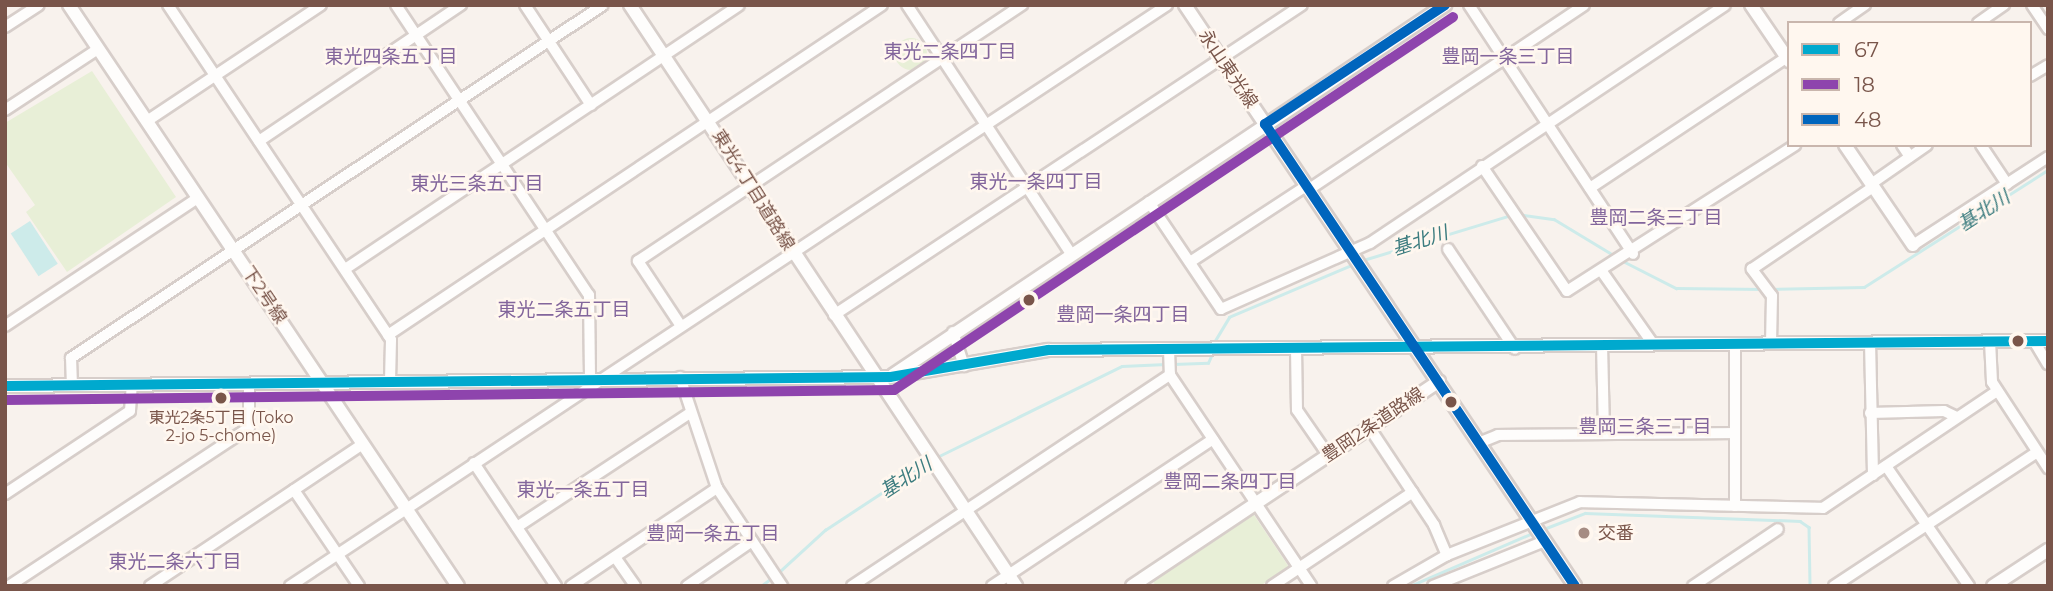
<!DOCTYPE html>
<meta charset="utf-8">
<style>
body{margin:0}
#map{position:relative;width:2053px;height:591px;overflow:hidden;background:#f8f2ed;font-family:Montserrat,"Noto Sans JP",sans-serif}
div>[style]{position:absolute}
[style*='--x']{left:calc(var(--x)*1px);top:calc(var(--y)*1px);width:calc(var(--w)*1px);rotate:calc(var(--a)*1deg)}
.green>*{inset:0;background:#e8efd7}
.round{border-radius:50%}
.water>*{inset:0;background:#cdebea;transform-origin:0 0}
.stream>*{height:2.5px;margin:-1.25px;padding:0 1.25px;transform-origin:1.25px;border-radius:1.25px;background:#cdebea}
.roads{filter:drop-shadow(2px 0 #d7ceca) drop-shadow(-2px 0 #d7ceca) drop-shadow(0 2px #d7ceca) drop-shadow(0 -2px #d7ceca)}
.street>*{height:10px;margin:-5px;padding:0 5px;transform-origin:5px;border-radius:5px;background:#fefdfc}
.secondary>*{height:12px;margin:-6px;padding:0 6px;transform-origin:6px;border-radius:6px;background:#fefdfc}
.bus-1>*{height:10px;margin:-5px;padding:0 5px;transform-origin:5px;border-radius:5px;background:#00a9ce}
.bus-2>*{height:10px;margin:-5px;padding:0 5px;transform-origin:5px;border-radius:5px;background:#8e44ad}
.bus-3>*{height:10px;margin:-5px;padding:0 5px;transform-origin:5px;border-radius:5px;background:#0065bd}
.dots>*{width:19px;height:19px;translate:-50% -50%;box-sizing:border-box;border:4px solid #fff7ef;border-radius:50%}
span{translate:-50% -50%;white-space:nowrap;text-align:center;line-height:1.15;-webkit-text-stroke:5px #fff7ef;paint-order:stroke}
.bus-label{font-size:16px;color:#79554a}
.street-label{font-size:18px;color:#79554a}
.poi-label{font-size:18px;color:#79554a}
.left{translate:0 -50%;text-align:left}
.neighbourhood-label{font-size:19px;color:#83669c}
.water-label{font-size:19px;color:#3c7c7f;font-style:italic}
.frame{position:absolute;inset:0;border:7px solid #79554a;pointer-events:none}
.legend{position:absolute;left:1787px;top:21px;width:245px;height:126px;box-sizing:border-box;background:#fff7ef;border:2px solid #c9b6ad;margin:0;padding:9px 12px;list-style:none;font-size:21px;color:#79554a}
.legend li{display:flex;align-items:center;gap:14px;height:35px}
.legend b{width:35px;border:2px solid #c9b6ad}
</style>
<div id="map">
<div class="green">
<div class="round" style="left:895px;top:38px;width:32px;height:32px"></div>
<div style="clip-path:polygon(92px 71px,176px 197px,67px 272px,26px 212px,35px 205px,5px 162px,5px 123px)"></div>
<div style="clip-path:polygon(1252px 512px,1289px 567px,1260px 586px,1156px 586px,1152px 580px)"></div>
</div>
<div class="water">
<div style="left:30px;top:221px;width:51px;height:23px;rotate:57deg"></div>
</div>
<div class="stream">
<div style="--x:1517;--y:214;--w:37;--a:8"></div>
<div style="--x:1554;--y:219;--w:71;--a:31.2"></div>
<div style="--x:1621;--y:260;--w:62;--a:27"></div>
<div style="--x:1676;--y:288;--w:88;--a:0.7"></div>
<div style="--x:1360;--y:261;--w:158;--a:-16.9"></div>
<div style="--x:1771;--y:289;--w:93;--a:-1.2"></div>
<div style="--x:1864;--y:287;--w:218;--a:-32.5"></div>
<div style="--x:1213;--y:344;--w:31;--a:-59"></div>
<div style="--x:1229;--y:317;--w:136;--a:-23"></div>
<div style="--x:1173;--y:364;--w:35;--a:-2"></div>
<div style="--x:1208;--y:363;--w:10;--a:-66"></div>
<div style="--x:935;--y:458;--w:208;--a:-26.2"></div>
<div style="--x:1122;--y:366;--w:44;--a:-2.6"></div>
<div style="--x:1541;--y:530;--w:47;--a:-21.1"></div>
<div style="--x:1585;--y:513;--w:215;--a:2.1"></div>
<div style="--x:1800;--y:521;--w:11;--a:34"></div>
<div style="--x:1809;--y:527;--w:59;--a:89"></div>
<div style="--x:778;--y:573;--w:64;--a:-42.5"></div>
<div style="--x:825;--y:530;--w:126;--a:-33.3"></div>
<div style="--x:761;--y:586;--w:15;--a:-37"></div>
<div style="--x:1410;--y:586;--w:136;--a:-23.4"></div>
</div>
<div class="roads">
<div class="street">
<div style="--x:168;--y:5;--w:402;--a:56.3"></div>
<div style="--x:391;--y:340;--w:41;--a:91.4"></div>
<div style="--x:396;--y:5;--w:348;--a:56.4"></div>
<div style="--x:589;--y:295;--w:84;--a:89.3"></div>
<div style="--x:525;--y:5;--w:120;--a:56.6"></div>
<div style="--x:907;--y:5;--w:298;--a:56.6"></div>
<div style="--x:1469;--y:5;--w:298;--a:56.6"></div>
<div style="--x:2032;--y:5;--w:29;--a:56"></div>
<div style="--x:1839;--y:23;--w:32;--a:-35"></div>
<div style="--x:1978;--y:23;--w:32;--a:-35"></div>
<div style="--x:5;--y:27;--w:40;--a:-32.9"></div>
<div style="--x:2030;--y:76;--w:21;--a:-31"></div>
<div style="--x:5;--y:110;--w:111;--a:-33.3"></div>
<div style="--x:147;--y:121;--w:209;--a:-33.7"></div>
<div style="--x:259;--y:141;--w:244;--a:-34"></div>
<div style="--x:1902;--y:145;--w:14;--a:56"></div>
<div style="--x:1981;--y:145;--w:47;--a:56.3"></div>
<div style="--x:1482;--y:166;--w:151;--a:55.8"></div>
<div style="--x:1567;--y:291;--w:271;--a:-32.6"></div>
<div style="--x:1871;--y:184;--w:68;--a:-34.9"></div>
<div style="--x:1590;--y:188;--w:239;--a:-33.6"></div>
<div style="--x:1308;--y:190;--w:332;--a:-33.8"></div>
<div style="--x:1149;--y:202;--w:129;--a:56.1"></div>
<div style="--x:1221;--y:309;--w:163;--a:-23.9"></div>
<div style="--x:1370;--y:243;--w:427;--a:-33.8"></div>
<div style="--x:1913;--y:245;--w:161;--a:-33.1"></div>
<div style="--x:1448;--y:249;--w:120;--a:56.2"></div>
<div style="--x:1190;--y:262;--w:139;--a:-33.2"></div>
<div style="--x:345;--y:269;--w:474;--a:-33.8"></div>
<div style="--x:1603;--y:273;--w:87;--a:54.8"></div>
<div style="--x:834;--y:315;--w:561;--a:-33.52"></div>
<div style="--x:5;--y:326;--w:232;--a:-33.6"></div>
<div style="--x:681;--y:326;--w:78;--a:-123.5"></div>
<div style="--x:638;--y:261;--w:462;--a:-33.7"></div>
<div style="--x:953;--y:332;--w:36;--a:72"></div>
<div style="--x:388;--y:335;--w:594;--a:-33.74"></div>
<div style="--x:1990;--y:341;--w:41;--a:87.2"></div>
<div style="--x:1992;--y:382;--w:103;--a:56.9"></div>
<div style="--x:2034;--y:341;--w:27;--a:59"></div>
<div style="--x:1870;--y:342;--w:133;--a:88.7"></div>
<div style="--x:1771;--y:343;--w:47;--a:-88.8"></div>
<div style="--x:1772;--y:296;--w:34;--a:-127"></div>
<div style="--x:1752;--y:269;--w:146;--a:-34.1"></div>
<div style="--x:1602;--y:344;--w:90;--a:88.7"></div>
<div style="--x:1296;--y:348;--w:62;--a:89.1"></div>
<div style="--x:1297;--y:410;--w:55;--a:55.4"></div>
<div style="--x:1169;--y:349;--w:26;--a:88"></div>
<div style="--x:1170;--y:375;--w:254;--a:56.2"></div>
<div style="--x:680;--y:377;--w:117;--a:71.6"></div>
<div style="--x:717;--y:488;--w:118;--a:56.4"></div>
<div style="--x:72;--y:386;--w:28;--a:-92"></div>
<div style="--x:71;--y:358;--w:638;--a:-33.57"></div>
<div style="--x:1870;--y:413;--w:74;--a:-1.5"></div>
<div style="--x:1944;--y:411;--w:14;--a:25"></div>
<div style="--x:1369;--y:427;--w:118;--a:56.4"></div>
<div style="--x:1434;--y:525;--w:33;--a:67"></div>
<div style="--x:1481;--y:442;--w:18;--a:-22"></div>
<div style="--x:1498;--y:435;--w:237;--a:-0.5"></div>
<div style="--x:474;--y:463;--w:148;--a:56.3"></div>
<div style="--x:1886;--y:466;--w:146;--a:55.3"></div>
<div style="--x:294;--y:490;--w:116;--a:55.9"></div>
<div style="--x:5;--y:494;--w:150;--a:-33.6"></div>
<div style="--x:130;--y:411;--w:26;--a:-86"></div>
<div style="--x:1735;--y:506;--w:161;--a:-90"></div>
<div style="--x:517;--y:527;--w:207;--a:-33.4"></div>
<div style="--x:615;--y:557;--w:35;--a:55"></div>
<div style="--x:9;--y:586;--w:287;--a:-33.4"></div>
<div style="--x:249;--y:428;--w:44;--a:-90"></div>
<div style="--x:150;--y:586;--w:256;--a:-33.7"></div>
<div style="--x:290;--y:586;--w:1052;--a:-33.52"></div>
<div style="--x:571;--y:586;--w:176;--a:-33.9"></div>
<div style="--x:687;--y:586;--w:79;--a:-34.7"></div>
<div style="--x:852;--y:586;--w:382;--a:-33.6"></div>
<div style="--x:992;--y:586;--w:265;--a:-33.6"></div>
<div style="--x:1272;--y:586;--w:169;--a:-33.7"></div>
<div style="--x:1393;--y:586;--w:62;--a:-29.9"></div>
<div style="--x:1447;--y:555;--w:143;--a:-21.7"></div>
<div style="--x:1580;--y:502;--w:243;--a:1.4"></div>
<div style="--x:1823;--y:508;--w:210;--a:-33.9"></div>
<div style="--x:1433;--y:586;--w:121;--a:-21.9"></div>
<div style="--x:1693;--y:586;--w:102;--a:-33.8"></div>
<div style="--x:1834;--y:586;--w:243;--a:-33.4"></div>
</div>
<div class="secondary">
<div style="--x:69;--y:5;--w:699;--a:56.2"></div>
<div style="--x:630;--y:5;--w:698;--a:56.4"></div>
<div style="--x:1185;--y:5;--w:700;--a:56.13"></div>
<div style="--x:1751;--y:5;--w:68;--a:55.8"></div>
<div style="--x:1845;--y:145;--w:121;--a:55.8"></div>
<div style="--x:893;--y:375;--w:665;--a:-33.83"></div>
<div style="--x:5;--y:386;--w:885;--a:-0.58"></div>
<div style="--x:890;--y:377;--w:160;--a:-9.7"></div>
<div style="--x:1048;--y:350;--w:1000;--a:-0.52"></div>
<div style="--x:1132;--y:586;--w:369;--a:-33.7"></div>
<div style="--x:1993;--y:586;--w:66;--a:-33.2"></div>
</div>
</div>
<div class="bus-1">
<div style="--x:5;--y:386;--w:885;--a:-0.58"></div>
<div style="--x:890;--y:377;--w:160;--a:-9.7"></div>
<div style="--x:1048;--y:350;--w:1000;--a:-0.52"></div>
</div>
<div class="bus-2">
<div style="--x:5;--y:400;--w:889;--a:-0.64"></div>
<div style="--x:894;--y:390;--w:672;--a:-33.71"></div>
</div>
<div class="bus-3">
<div style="--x:1445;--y:5;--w:216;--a:146.5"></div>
<div style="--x:1265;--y:124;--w:556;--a:56.14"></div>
</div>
<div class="dots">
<div style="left:1029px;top:300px;background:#79554a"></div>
<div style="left:2018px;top:341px;background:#79554a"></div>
<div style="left:221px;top:398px;background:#79554a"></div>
<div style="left:1451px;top:402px;background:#79554a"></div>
<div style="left:1584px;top:533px;background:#a58c83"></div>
</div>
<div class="bus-label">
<span style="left:221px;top:427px">東光2条5丁目 (Toko<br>2-jo 5-chome)</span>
</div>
<div class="street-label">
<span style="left:1228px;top:69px;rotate:56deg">永山東光線</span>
<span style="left:753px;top:190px;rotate:58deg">東光4丁目道路線</span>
<span style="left:264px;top:295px;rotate:56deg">下2号線</span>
<span style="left:1373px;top:425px;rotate:-34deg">豊岡2条道路線</span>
</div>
<div class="poi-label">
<span class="left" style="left:1598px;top:533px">交番</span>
</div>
<div class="neighbourhood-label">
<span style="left:950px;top:52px">東光二条四丁目</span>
<span style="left:391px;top:57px">東光四条五丁目</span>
<span style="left:1508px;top:57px">豊岡一条三丁目</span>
<span style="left:1036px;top:182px">東光一条四丁目</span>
<span style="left:477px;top:184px">東光三条五丁目</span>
<span style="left:1656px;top:218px">豊岡二条三丁目</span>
<span style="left:564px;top:310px">東光二条五丁目</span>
<span style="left:1123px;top:315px">豊岡一条四丁目</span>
<span style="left:1645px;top:427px">豊岡三条三丁目</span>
<span style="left:1230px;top:482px">豊岡二条四丁目</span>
<span style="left:583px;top:490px">東光一条五丁目</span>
<span style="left:713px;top:534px">豊岡一条五丁目</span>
<span style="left:175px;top:562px">東光二条六丁目</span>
</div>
<div class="water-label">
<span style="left:1984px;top:211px;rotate:-33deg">基北川</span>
<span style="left:1420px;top:241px;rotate:-18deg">基北川</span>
<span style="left:906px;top:478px;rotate:-33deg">基北川</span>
</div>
<div class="frame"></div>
<ul class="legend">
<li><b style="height:9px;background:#00a9ce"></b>67</li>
<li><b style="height:9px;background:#8e44ad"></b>18</li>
<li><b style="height:9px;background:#0065bd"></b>48</li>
</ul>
</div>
